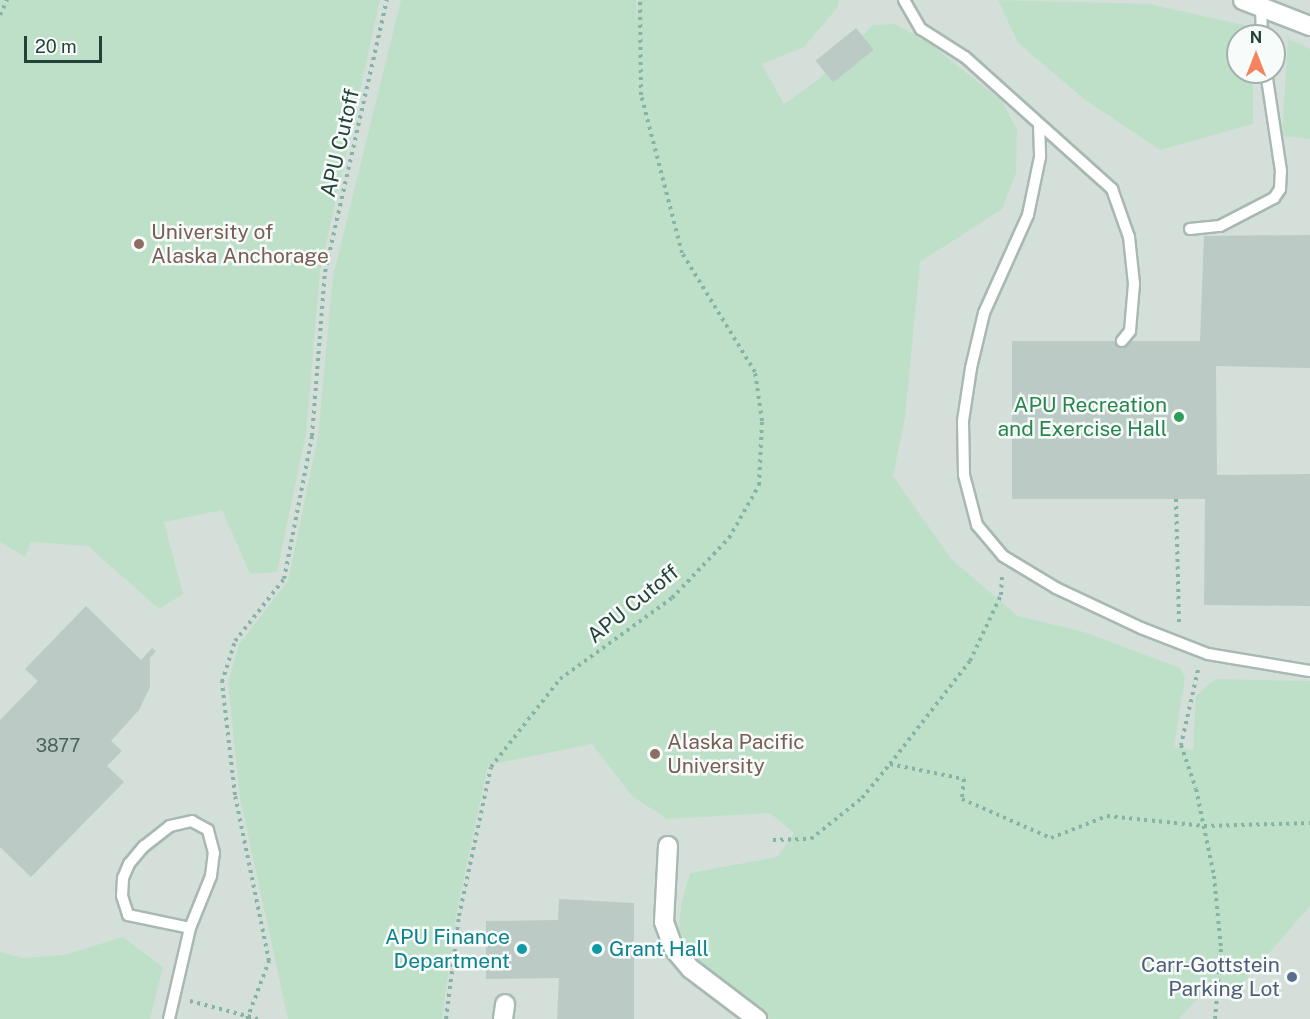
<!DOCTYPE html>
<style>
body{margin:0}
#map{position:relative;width:1310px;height:1019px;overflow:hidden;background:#e6efeb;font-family:"Public Sans",sans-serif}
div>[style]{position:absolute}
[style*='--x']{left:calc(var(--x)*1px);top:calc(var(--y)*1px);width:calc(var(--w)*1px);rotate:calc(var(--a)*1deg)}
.built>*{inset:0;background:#d4dfda}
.green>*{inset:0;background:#bfe0c8}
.building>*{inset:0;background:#bbcac4;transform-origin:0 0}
.path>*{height:4px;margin-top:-2px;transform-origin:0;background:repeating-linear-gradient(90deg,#86b3a5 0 3px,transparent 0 7.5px)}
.roads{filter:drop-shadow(2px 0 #a8b8b2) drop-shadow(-2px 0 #a8b8b2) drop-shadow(0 2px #a8b8b2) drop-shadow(0 -2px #a8b8b2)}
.lane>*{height:10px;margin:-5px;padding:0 5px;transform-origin:5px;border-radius:5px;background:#fff}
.street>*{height:18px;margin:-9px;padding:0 9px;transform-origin:9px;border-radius:9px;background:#fff}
.dots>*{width:16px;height:16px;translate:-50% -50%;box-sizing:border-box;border:3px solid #f7fbf9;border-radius:50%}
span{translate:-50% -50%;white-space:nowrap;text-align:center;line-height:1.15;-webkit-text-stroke:5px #f7fbf9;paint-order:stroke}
.number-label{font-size:18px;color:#4a645c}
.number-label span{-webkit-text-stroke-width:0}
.street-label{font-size:21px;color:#24423a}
.education-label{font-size:21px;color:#785e54}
.left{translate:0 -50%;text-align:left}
.leisure-label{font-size:21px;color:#27864d}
.right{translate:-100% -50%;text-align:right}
.culture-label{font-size:21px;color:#0d838f}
.service-label{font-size:21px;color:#4e5e75}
.north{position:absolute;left:1226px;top:24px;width:60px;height:60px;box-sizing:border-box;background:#f7fbf9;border:2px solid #a3b1ad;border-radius:50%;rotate:0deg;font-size:16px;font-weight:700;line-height:24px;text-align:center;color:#24423a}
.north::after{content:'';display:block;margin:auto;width:21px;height:27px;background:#f4845f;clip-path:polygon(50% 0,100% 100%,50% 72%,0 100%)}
.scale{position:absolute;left:24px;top:36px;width:78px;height:27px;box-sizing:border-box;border:3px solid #24423a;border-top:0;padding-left:8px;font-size:18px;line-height:21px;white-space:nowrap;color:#24423a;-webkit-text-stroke:4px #f7fbf9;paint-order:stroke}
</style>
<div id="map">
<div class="built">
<div style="clip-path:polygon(evenodd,0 0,1310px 0,1310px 1019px,0 1019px,0 0,1238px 36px,1274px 36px,1274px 72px,1238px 72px,1238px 36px)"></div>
</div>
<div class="green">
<div style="clip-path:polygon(0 0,380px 0,320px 272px,306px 434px,277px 572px,250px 574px,222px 510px,164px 522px,183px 594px,159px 609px,88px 546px,31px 542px,25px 557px,0 542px)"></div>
<div style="clip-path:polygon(401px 0,636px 0,637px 23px,638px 0,839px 0,837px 8px,804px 47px,762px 64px,784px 104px,818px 80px,873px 25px,895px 24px,929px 43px,1002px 101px,1017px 129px,1016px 173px,1002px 209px,920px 262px,905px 417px,893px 476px,952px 560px,1018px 616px,1084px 632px,1180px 668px,1185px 677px,1174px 747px,1193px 750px,1196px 696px,1215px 679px,1310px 681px,1310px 906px,1243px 983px,1199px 997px,1179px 1019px,770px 1019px,709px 975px,679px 931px,681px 905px,690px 873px,777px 857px,794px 833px,770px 813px,667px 819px,632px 796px,592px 744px,488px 765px,456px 915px,442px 1019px,288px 1019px,240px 798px,228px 682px,239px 644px,288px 581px,318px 436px,333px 276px)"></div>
<div style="clip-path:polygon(998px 0,1149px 4px,1252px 27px,1252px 36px,1238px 36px,1238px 72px,1253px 72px,1253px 124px,1160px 150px,1084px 99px,1018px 43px)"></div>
<div style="clip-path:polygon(1288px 39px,1310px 49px,1310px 139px,1282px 136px)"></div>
<div style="clip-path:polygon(123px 937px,163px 967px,150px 1019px,0 1019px,0 952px,23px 958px,64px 955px)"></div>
</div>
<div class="building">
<div style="left:856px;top:28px;width:28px;height:52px;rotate:51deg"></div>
<div style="clip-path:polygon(1310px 235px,1310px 368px,1216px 366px,1217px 475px,1310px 474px,1310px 606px,1204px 605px,1205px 499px,1012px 499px,1012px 341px,1200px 341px,1204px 236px)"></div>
<div style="clip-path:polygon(86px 606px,141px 660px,152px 648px,156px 651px,150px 658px,150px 687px,139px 710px,111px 741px,122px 751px,107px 766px,124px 782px,31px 877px,0 847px,0 720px,38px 681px,25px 669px)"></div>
<div style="clip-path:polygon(559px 899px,634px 903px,634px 1019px,557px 1019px,559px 978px,486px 979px,486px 921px,558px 920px)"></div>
</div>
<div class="path">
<div style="--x:0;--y:15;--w:17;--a:-65"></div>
<div style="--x:1176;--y:499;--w:126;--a:88.6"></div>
<div style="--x:1198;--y:670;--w:77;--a:102.8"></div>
<div style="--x:1181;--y:745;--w:46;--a:71.2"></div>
<div style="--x:1196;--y:789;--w:89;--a:78.3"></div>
<div style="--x:1214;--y:876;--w:73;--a:84.5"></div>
<div style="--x:1221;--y:949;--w:70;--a:94.9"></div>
<div style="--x:890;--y:764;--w:130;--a:-52.2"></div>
<div style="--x:970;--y:661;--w:73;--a:-64.8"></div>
<div style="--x:1001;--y:595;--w:18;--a:-87"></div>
<div style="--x:773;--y:840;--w:38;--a:-2"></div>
<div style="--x:811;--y:839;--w:65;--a:-38.8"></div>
<div style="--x:862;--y:798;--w:44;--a:-50.5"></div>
<div style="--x:890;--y:764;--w:76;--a:11.5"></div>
<div style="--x:964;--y:779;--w:20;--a:96"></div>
<div style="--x:962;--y:799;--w:97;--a:23.7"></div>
<div style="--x:1051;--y:838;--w:60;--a:-21.4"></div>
<div style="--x:1107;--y:816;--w:98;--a:5.9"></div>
<div style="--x:1204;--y:826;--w:106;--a:-1.6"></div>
<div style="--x:190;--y:1001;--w:70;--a:14.8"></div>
<div style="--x:247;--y:1019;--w:62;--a:-69.2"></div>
<div style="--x:269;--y:961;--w:169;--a:-101.6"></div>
<div style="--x:235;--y:795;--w:114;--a:-96.6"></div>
<div style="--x:222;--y:682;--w:43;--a:-72.4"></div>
<div style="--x:235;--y:641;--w:79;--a:-51.7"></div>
<div style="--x:284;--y:579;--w:146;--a:-78.9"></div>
<div style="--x:312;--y:436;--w:165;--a:-85.5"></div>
<div style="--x:325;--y:272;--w:279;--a:-77.2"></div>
<div style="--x:446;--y:1019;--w:104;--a:-82.8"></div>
<div style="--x:459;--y:916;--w:152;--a:-77.9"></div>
<div style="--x:491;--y:767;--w:112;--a:-51.9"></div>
<div style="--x:560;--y:679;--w:138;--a:-35.9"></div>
<div style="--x:672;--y:598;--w:83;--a:-46.5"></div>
<div style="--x:729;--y:538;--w:61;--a:-60.5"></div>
<div style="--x:759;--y:485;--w:64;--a:-87.3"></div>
<div style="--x:762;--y:421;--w:49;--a:-98.1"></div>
<div style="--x:755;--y:372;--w:140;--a:-121.5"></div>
<div style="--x:682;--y:253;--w:163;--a:-104.5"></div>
<div style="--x:641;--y:95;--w:95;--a:-90.6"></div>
</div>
<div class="roads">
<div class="lane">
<div style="--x:904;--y:0;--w:34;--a:60"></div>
<div style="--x:921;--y:29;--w:52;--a:32.5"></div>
<div style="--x:965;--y:57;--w:198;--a:41.9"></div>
<div style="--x:1112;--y:189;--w:51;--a:70.5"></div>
<div style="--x:1129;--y:237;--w:47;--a:83.9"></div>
<div style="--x:1134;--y:284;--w:47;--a:94.9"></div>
<div style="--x:1130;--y:331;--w:13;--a:129"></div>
<div style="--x:1261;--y:8;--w:28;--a:88"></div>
<div style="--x:1039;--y:125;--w:32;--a:88"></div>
<div style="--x:1040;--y:157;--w:59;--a:101.7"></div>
<div style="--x:1028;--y:215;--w:107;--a:114.2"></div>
<div style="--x:984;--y:313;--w:57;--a:103.3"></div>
<div style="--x:971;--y:368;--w:54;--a:98.6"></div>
<div style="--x:963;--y:421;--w:54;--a:88.9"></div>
<div style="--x:964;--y:475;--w:52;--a:75.4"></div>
<div style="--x:977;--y:525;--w:40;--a:50"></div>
<div style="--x:1003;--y:556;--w:62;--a:31.1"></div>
<div style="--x:1056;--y:588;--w:94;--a:25.2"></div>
<div style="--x:1141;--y:628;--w:72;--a:21.2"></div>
<div style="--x:1208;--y:654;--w:103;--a:9.5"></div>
<div style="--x:1190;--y:229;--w:30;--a:-6"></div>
<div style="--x:1220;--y:226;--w:61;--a:-27.4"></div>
<div style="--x:1274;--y:198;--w:11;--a:-56"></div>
<div style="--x:1280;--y:189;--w:18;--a:-87"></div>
<div style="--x:1281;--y:171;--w:100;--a:-98.6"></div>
<div style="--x:169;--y:1019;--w:93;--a:-77"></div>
<div style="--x:190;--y:928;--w:56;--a:-68"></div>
<div style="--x:211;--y:876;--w:23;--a:-83"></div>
<div style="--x:214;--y:853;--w:24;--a:-105"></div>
<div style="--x:208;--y:830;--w:18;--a:-151"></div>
<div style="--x:192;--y:821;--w:23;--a:167"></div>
<div style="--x:170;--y:826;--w:33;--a:142"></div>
<div style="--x:144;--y:846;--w:23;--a:130"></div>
<div style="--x:129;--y:864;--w:15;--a:113"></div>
<div style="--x:123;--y:878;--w:18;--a:93"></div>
<div style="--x:122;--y:896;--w:20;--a:72"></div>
<div style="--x:128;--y:915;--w:63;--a:11.8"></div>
</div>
<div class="street">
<div style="--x:1243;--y:0;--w:72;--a:21.2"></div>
<div style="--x:668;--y:846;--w:76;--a:93"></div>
<div style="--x:664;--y:922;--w:29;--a:70"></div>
<div style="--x:674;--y:949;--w:26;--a:50"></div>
<div style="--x:691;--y:969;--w:83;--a:37.1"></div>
<div style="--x:503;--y:1019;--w:15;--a:-82"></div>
</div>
</div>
<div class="dots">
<div style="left:139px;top:244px;background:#8d6e63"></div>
<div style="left:1179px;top:417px;background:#2e9e5b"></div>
<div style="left:655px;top:754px;background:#8d6e63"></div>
<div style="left:522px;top:949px;background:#0f9aa8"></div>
<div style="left:597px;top:949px;background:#0f9aa8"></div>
<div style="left:1292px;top:977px;background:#5c6f8a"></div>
</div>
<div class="number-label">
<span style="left:58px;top:746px">3877</span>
</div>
<div class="street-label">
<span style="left:340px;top:143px;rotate:-77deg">APU Cutoff</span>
<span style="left:633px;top:604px;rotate:-39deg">APU Cutoff</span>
</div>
<div class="education-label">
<span class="left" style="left:151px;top:244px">University of<br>Alaska Anchorage</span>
<span class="left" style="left:667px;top:754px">Alaska Pacific<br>University</span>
</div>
<div class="leisure-label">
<span class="right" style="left:1167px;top:417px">APU Recreation<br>and Exercise Hall</span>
</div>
<div class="culture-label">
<span class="right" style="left:510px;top:949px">APU Finance<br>Department</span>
<span class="left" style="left:609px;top:949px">Grant Hall</span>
</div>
<div class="service-label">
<span class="right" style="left:1280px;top:977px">Carr-Gottstein<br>Parking Lot</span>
</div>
<div class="north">N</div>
<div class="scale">20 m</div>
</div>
